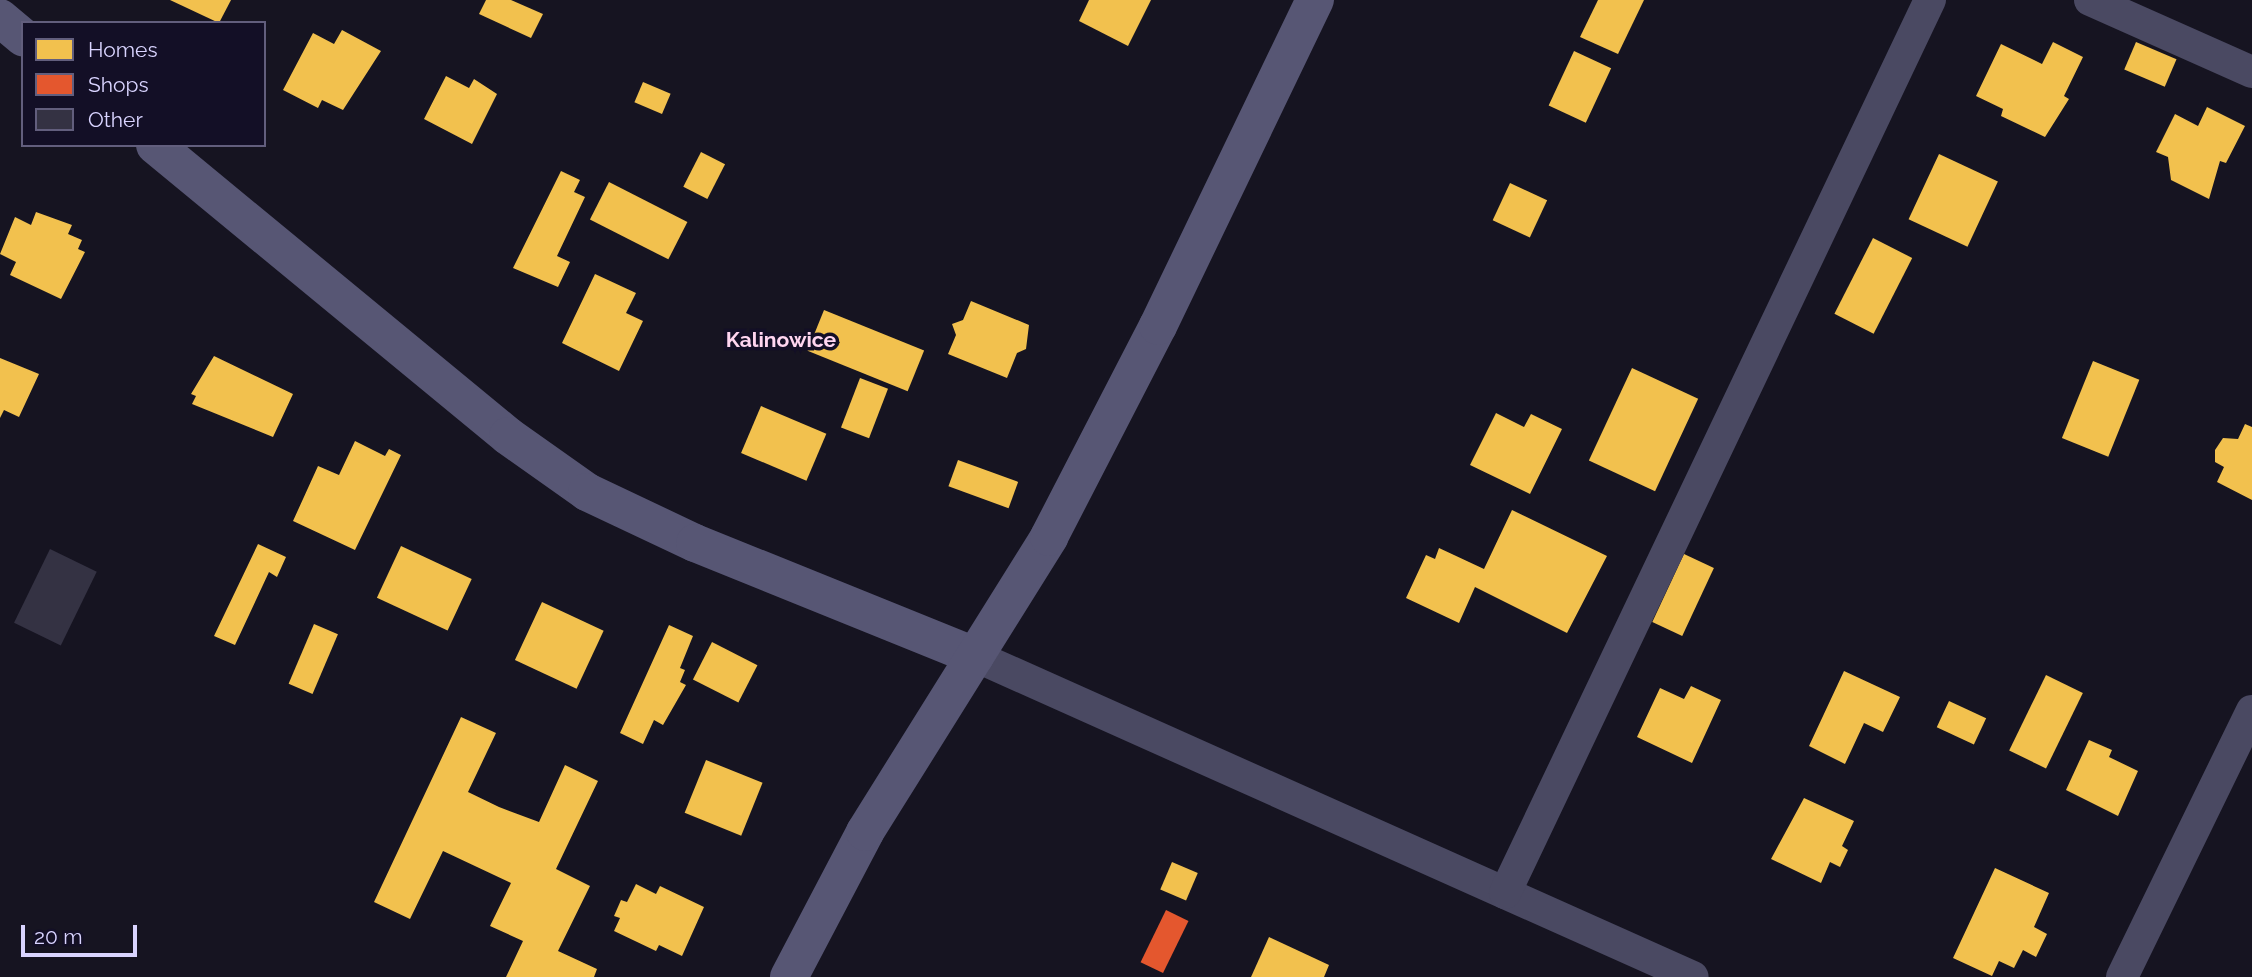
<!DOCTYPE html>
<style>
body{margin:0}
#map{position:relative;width:2252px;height:977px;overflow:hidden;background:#161421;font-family:Raleway,sans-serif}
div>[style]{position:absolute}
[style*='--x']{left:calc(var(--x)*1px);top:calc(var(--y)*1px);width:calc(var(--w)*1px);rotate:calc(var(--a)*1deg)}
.homes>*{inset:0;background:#f2c14e;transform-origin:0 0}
.shops>*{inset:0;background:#e4572e;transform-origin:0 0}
.building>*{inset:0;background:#343243;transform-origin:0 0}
.street>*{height:32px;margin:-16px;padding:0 16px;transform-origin:16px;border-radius:16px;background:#4a4962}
.secondary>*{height:38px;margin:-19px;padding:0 19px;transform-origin:19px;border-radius:19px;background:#575674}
span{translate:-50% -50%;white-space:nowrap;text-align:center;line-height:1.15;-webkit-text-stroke:7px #130f26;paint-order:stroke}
.quarter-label{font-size:21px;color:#ffd6f0;font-weight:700}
.legend{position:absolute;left:21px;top:21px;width:245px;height:126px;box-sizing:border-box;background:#130f26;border:2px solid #625e7d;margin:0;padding:9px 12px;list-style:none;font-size:21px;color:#d9d4ff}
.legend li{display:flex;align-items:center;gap:14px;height:35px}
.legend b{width:35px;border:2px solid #625e7d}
.scale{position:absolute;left:21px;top:925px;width:116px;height:32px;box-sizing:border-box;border:4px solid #d9d4ff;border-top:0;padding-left:9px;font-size:21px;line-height:24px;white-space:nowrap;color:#d9d4ff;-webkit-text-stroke:5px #130f26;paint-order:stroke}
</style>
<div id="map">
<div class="homes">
<div style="clip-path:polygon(170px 0,231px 0,219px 23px)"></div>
<div style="clip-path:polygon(486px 0,511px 0,543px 14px,531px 38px,479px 14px)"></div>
<div style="clip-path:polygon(1089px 0,1151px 0,1128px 46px,1079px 21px)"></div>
<div style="clip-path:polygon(1598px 0,1644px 0,1618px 54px,1580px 37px)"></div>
<div style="clip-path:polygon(342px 30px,381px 51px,343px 110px,322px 100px,318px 108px,283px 90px,313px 33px,334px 44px)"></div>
<div style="clip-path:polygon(2053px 42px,2083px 57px,2064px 96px,2069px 99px,2045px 137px,2001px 116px,2003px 109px,1976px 96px,2001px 44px,2042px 64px)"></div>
<div style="left:2136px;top:42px;width:44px;height:30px;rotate:23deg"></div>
<div style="left:1574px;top:51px;width:41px;height:60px;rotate:25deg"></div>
<div style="clip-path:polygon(446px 76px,469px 88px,474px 79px,497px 94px,472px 144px,424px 119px)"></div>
<div style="left:643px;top:82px;width:30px;height:22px;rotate:23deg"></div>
<div style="clip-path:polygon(2207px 107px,2245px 126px,2226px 163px,2220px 161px,2209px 199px,2171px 180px,2168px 157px,2156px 152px,2175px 114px,2198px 126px)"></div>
<div style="left:701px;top:152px;width:27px;height:39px;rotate:27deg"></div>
<div style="left:1939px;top:154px;width:65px;height:72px;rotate:25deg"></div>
<div style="clip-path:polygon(561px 171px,580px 180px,574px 192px,585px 197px,557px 256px,570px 262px,558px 287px,513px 268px)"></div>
<div style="left:609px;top:182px;width:88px;height:42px;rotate:27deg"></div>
<div style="left:1510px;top:183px;width:41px;height:41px;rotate:25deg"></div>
<div style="clip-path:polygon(36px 212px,72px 225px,68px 234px,82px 240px,78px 249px,85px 252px,61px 299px,10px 275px,16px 262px,0 254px,15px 217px,31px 225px)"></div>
<div style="left:1873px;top:238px;width:44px;height:85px;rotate:27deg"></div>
<div style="clip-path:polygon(595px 274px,636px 293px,626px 313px,643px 321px,619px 371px,562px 343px)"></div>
<div style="clip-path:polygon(971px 301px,1029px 325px,1026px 349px,1017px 353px,1007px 378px,948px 354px,956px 335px,952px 324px,963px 320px)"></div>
<div style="left:824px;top:310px;width:108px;height:44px;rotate:22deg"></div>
<div style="clip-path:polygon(214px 356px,293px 394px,273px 437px,192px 404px,196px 396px,191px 394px)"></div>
<div style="clip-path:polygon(0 358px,39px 374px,19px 417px,4px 410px,0 418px)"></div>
<div style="left:2093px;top:361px;width:50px;height:83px;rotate:22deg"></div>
<div style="left:1632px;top:368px;width:73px;height:102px;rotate:25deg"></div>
<div style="left:860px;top:378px;width:30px;height:53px;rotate:21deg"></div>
<div style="left:761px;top:406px;width:71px;height:51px;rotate:23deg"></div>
<div style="clip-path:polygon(1496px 413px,1524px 427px,1531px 414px,1562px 429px,1530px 494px,1470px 465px)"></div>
<div style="clip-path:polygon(2245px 424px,2252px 427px,2252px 500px,2217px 482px,2224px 467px,2215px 462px,2215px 450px,2223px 438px,2238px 439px)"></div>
<div style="clip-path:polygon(355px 441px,385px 456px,389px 449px,401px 455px,355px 550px,293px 521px,318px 466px,339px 475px)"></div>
<div style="left:958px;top:460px;width:64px;height:28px;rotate:20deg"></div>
<div style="clip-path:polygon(1512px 510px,1607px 556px,1567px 633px,1475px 587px,1459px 623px,1406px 598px,1426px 555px,1435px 559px,1439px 548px,1484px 569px)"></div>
<div style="clip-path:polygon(258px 544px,286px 557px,277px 577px,269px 572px,235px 645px,214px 636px)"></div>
<div style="left:401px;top:546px;width:78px;height:57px;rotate:25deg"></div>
<div style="left:1684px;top:554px;width:33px;height:75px;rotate:25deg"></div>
<div style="left:542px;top:602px;width:68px;height:64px;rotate:25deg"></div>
<div style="left:314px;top:624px;width:26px;height:65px;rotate:23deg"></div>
<div style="clip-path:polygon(669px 625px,693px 636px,680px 668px,685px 670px,680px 682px,686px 685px,663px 725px,654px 720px,643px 744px,620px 733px)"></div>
<div style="left:712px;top:642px;width:51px;height:42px;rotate:27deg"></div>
<div style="clip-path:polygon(1844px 671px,1900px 697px,1883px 732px,1864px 723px,1845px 764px,1809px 746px)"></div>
<div style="left:2046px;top:675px;width:41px;height:84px;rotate:26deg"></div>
<div style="clip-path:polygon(1691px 686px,1721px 700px,1692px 763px,1637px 737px,1660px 688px,1684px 699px)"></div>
<div style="left:1949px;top:701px;width:41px;height:29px;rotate:25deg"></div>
<div style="clip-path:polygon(461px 717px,496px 733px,468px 792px,499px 807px,539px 822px,565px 765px,598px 781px,556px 869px,590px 886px,558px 951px,597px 969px,594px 977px,506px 977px,523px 941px,490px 926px,511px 883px,443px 851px,410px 919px,374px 902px)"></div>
<div style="clip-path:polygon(2089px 740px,2112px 750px,2109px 757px,2138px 771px,2118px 816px,2066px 790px)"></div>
<div style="left:706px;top:760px;width:61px;height:57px;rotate:22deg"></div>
<div style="clip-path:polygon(1804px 798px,1854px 821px,1842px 846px,1848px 850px,1840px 867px,1830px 862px,1821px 883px,1771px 859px)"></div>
<div style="left:1172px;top:862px;width:28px;height:30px;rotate:23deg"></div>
<div style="clip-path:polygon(1995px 868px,2049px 893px,2034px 927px,2047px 934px,2036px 957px,2023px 950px,2014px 968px,1999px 961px,1992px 976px,1953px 958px)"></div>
<div style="clip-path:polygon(636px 884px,656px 894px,660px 886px,704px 907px,682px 956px,659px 945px,656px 951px,614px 931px,620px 918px,614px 916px,621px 900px,627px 902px)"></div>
<div style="clip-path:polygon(1269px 937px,1329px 965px,1324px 977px,1251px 977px)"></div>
</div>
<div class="shops">
<div style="left:1166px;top:910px;width:25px;height:58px;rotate:26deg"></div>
</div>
<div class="building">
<div style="left:50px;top:549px;width:52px;height:82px;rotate:26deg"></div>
</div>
<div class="street">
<div style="--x:2090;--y:0;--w:177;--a:24"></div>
<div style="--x:975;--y:656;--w:786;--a:24.09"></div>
<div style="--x:1505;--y:893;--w:989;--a:-64.55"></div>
<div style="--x:2122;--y:977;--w:296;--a:-64"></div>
</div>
<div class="secondary">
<div style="--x:0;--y:18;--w:30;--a:40"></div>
<div style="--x:155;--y:145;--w:457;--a:39.5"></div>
<div style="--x:508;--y:436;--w:97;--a:35.3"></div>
<div style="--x:587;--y:492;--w:119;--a:25.3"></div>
<div style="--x:695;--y:543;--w:302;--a:22"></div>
<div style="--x:789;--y:977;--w:164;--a:-62.3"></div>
<div style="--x:865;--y:832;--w:348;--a:-58"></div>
<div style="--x:1049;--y:537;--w:237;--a:-62.7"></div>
<div style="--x:1158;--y:326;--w:362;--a:-64.3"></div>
</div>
<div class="quarter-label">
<span style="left:781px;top:340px">Kalinowice</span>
</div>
<ul class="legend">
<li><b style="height:19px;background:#f2c14e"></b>Homes</li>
<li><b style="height:19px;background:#e4572e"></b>Shops</li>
<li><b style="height:19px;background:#343243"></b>Other</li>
</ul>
<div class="scale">20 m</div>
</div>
